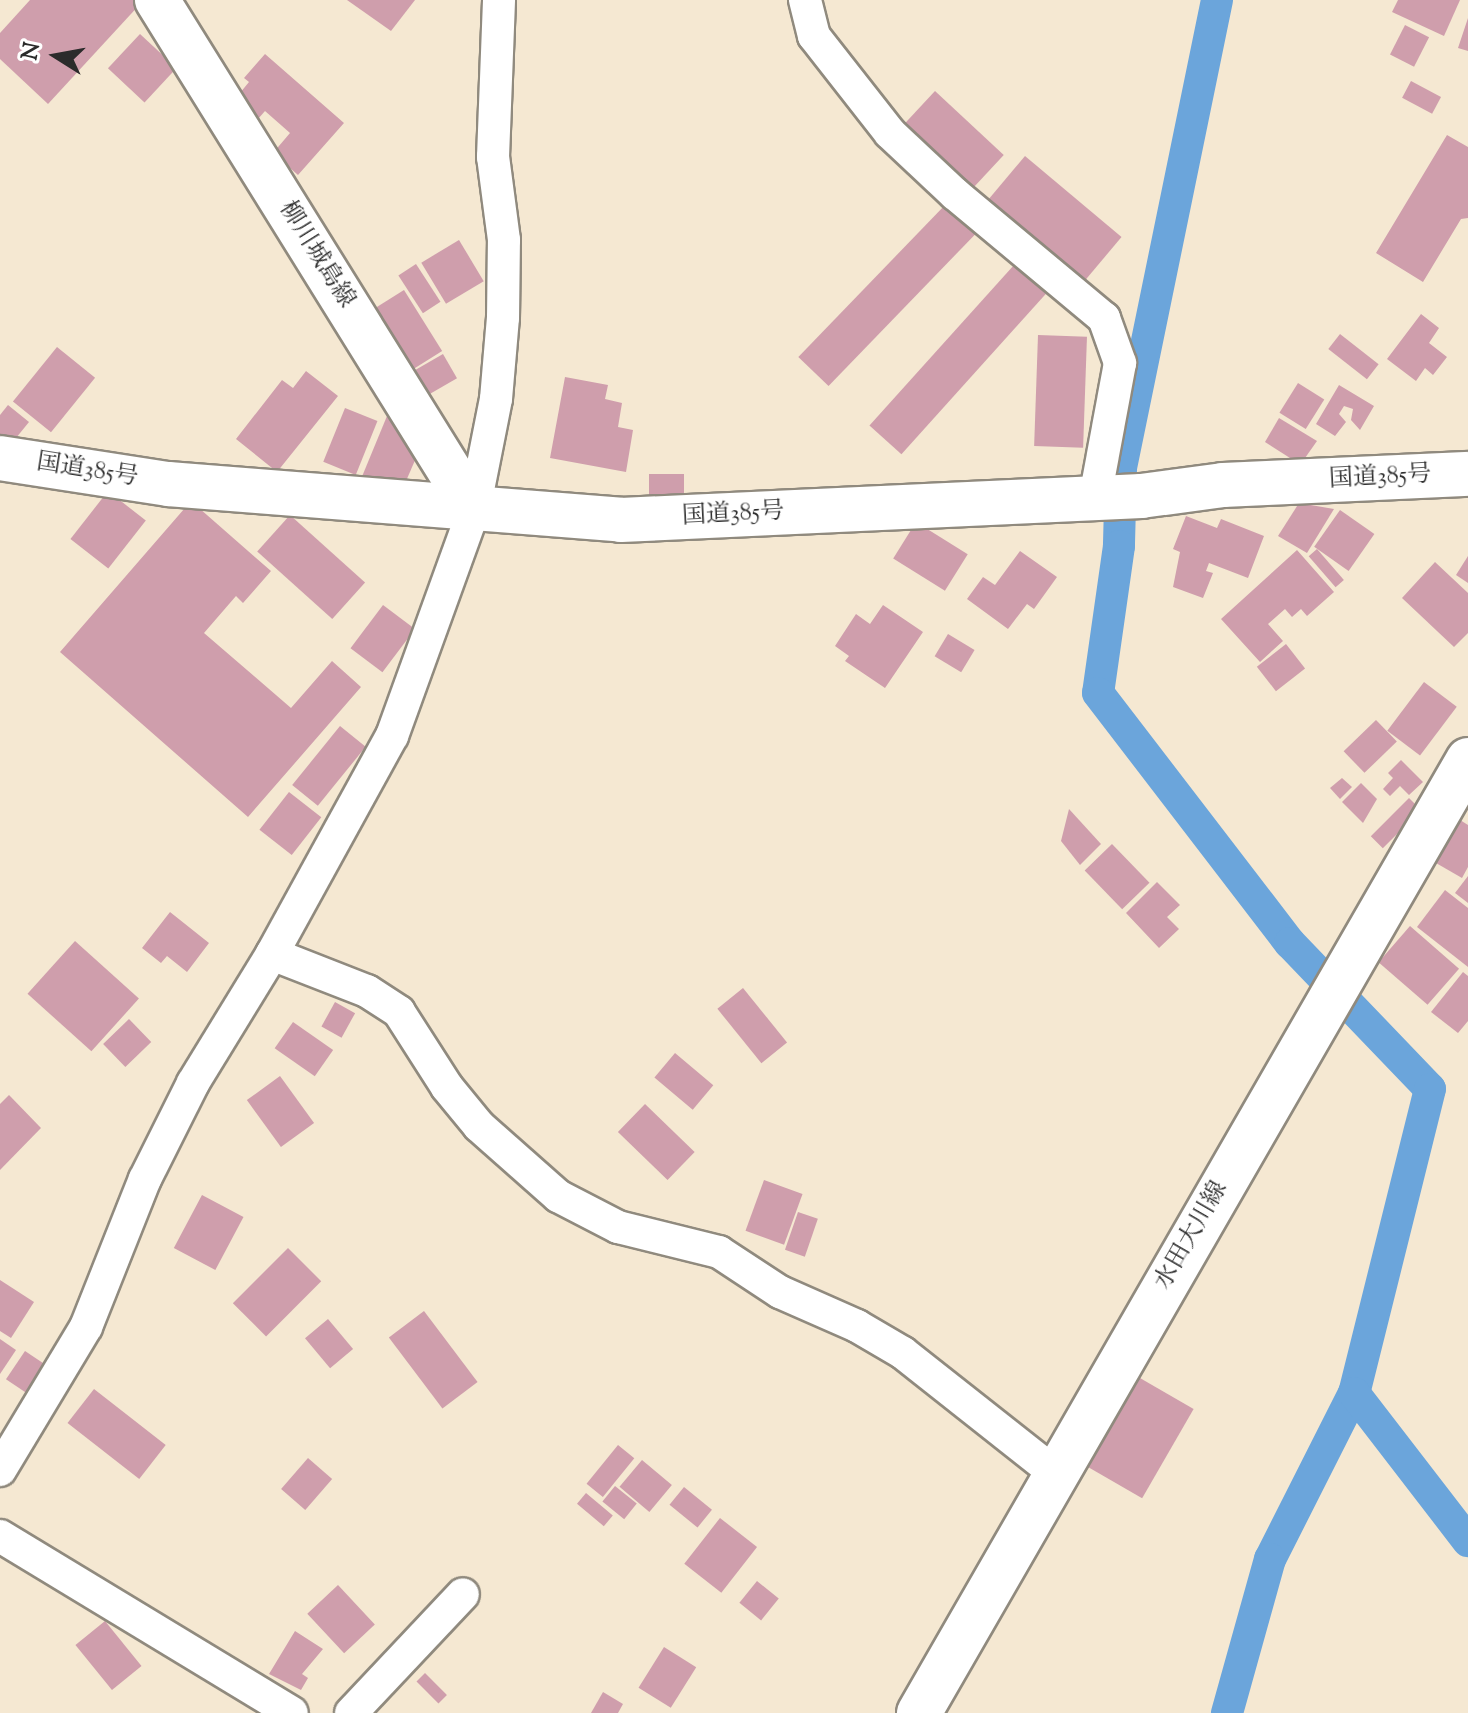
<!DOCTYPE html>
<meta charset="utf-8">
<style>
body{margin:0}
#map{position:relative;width:1468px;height:1713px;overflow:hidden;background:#f5e8d2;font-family:"Sorts Mill Goudy","Noto Serif JP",serif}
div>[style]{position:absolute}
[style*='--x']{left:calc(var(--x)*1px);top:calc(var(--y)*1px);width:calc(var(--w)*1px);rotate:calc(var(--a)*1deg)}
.canal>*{height:32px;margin:-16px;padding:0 16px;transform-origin:16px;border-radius:16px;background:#6ba5db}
.building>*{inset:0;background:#cf9eac;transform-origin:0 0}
.roads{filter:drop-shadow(2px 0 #908a7e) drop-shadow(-2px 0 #908a7e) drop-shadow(0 2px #908a7e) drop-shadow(0 -2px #908a7e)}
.street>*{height:32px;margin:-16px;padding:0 16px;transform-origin:16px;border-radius:16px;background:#fff}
.secondary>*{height:44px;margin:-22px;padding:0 22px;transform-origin:22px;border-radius:22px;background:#fff}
.highway>*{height:44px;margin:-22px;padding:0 22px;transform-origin:22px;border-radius:22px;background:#fff}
span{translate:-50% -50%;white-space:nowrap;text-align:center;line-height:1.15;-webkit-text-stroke:8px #fff;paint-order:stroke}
.street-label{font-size:24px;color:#2b2b2b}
.north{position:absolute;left:16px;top:16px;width:80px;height:80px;-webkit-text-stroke:6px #fff;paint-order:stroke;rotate:281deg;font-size:22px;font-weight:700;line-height:32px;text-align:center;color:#2b2b2b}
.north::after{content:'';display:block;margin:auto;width:28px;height:36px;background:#2b2b2b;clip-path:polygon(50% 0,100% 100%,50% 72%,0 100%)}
</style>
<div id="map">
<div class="canal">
<div style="--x:1217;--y:0;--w:477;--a:101.6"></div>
<div style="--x:1121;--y:467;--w:79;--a:91.5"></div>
<div style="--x:1119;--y:546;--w:148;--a:98.1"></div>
<div style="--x:1098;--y:693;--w:315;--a:52.5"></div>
<div style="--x:1290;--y:943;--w:202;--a:46.2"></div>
<div style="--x:1430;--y:1089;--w:313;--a:104"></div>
<div style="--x:1354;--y:1393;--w:186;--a:116.8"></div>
<div style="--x:1270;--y:1559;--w:160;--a:105.6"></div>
<div style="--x:1354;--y:1393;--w:187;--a:52.4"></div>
</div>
<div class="building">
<div style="clip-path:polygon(30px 0,140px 0,142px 2px,48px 104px,0 59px,0 33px)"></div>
<div style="clip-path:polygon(347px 0,415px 0,391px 31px)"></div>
<div style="clip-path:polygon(1398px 0,1460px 0,1444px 36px,1392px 12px)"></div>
<div style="clip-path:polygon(1468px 18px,1468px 51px,1458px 48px)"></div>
<div style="left:1405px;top:25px;width:27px;height:33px;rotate:27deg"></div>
<div style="left:140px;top:34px;width:50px;height:47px;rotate:43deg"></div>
<div style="clip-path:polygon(265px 54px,344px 123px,298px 175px,273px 153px,290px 133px,265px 111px,258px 119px,235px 99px,249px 82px,244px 78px)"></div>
<div style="left:1411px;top:81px;width:34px;height:19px;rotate:28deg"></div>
<div style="left:935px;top:91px;width:94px;height:45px;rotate:43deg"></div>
<div style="clip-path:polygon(1447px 135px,1468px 147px,1468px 218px,1461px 219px,1423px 282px,1376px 253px)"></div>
<div style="left:1025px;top:156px;width:126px;height:68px;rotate:40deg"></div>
<div style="left:947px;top:203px;width:42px;height:214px;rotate:44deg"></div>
<div style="left:459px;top:240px;width:48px;height:44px;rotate:59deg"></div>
<div style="left:416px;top:264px;width:45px;height:21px;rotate:57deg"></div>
<div style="left:1014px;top:265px;width:43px;height:216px;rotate:42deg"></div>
<div style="left:404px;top:290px;width:72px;height:39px;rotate:58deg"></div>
<div style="clip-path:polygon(1421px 314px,1439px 328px,1429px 343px,1447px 357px,1433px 375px,1425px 368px,1416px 381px,1387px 359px)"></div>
<div style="left:1340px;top:334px;width:49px;height:19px;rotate:38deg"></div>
<div style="left:1038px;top:335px;width:49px;height:111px;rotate:2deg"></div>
<div style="left:57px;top:347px;width:49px;height:70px;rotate:39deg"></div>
<div style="left:443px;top:354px;width:28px;height:35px;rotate:60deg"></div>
<div style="clip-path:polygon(306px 371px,338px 396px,277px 472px,236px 439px,282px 380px,293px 388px)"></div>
<div style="clip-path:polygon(565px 377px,608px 385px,605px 399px,622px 403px,618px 427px,633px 430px,626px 472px,550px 458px)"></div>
<div style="left:1298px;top:383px;width:31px;height:35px;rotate:32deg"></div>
<div style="clip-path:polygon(1339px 385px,1374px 406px,1360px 430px,1351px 420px,1353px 409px,1344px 406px,1339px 414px,1346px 422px,1335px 436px,1316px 424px)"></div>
<div style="clip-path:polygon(8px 405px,29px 422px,7px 449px,0 443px,0 415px)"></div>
<div style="left:345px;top:408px;width:35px;height:58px;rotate:22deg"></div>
<div style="clip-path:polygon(387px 416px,411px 426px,422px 444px,400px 495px,361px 479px)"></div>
<div style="clip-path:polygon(1279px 418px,1317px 441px,1305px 458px,1290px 458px,1265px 442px)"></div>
<div style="left:649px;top:474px;width:35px;height:27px"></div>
<div style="left:108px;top:491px;width:48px;height:61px;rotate:38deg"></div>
<div style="clip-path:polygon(191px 501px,271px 571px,243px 603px,236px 596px,204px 633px,291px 708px,332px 661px,361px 687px,248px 817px,60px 652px)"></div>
<div style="clip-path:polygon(1299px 503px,1334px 509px,1307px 553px,1278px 536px)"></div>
<div style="left:1340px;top:510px;width:42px;height:45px;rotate:35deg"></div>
<div style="left:290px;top:515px;width:101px;height:49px;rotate:42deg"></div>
<div style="clip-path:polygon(1186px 516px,1217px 528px,1221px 519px,1264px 536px,1248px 578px,1209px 563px,1206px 571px,1213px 573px,1203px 598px,1173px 587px,1180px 552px,1173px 549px)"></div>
<div style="left:916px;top:522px;width:61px;height:43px;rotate:32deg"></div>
<div style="left:1317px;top:549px;width:41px;height:11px;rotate:49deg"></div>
<div style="clip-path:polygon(1297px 550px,1334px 592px,1307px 616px,1301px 609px,1292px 617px,1285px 609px,1268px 624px,1283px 641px,1260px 662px,1221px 619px)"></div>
<div style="clip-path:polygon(1020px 551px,1057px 577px,1034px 609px,1027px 604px,1008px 629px,967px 599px,983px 577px,995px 585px)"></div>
<div style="clip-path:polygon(1468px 556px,1468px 583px,1456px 575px)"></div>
<div style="clip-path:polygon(1435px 562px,1468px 593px,1468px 633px,1454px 647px,1402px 598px)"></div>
<div style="left:383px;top:605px;width:40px;height:54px;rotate:37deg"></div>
<div style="clip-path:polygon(883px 605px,923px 632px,885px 688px,845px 661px,849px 656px,835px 646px,856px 614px,870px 624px)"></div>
<div style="left:948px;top:634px;width:31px;height:26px;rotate:31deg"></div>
<div style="left:1286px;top:644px;width:31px;height:37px;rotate:52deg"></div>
<div style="left:1424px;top:682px;width:41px;height:61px;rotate:37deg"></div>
<div style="left:1376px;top:720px;width:30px;height:45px;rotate:46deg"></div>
<div style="left:340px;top:726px;width:33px;height:76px;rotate:39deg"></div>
<div style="clip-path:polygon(1401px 760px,1423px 782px,1409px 795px,1400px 786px,1390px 796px,1383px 789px,1393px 778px,1388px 773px)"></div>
<div style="clip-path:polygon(1342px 778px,1352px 787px,1340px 799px,1330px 788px)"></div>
<div style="clip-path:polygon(1361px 783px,1377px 799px,1363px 823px,1342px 802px)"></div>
<div style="left:289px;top:792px;width:41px;height:48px;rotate:38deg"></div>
<div style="left:1409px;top:798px;width:17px;height:54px;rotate:45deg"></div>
<div style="clip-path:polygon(1069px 809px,1101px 844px,1080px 865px,1061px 841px)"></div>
<div style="clip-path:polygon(1460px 820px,1468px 825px,1468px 867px,1462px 878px,1436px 863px)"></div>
<div style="left:1112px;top:844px;width:54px;height:38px;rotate:46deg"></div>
<div style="clip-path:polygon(1468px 876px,1468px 903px,1455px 893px)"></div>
<div style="clip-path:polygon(1157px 882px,1180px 905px,1167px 917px,1179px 929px,1159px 948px,1126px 913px)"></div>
<div style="clip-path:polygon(1445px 890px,1468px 908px,1468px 967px,1417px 927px)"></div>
<div style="clip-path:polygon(170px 912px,209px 943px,187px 972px,167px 956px,161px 963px,142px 948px)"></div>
<div style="left:1410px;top:926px;width:65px;height:48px;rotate:41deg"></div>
<div style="left:75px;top:941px;width:86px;height:71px;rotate:42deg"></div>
<div style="clip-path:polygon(1463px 972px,1468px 976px,1468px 1021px,1458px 1033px,1431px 1012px)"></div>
<div style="left:743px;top:988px;width:70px;height:33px;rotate:51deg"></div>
<div style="left:335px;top:1002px;width:23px;height:28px;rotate:29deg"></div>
<div style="left:129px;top:1019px;width:32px;height:36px;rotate:46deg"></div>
<div style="left:293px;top:1022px;width:49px;height:32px;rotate:35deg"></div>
<div style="left:675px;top:1053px;width:50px;height:32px;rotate:40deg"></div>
<div style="left:280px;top:1076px;width:58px;height:41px;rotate:54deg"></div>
<div style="clip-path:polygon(9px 1095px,41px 1128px,0 1170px,0 1104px)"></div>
<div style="left:645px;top:1104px;width:69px;height:39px;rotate:44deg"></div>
<div style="left:764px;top:1180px;width:41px;height:54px;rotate:20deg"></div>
<div style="left:202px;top:1195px;width:47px;height:60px;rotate:28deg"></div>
<div style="left:798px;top:1212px;width:21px;height:40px;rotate:19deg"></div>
<div style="left:288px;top:1248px;width:47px;height:78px;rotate:45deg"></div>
<div style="clip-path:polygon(0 1280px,34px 1302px,11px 1338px,0 1331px)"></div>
<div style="left:424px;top:1311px;width:89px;height:44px;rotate:53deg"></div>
<div style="left:328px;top:1319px;width:39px;height:30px;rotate:50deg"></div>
<div style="clip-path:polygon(0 1339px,16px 1350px,0 1374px)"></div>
<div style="left:25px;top:1351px;width:27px;height:34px;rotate:34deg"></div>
<div style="left:1133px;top:1374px;width:70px;height:103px;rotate:30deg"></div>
<div style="left:94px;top:1389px;width:91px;height:43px;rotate:38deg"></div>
<div style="left:618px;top:1445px;width:21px;height:50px;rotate:39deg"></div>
<div style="left:308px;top:1458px;width:32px;height:41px;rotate:41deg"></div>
<div style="left:642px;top:1460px;width:39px;height:35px;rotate:40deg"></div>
<div style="left:615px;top:1486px;width:28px;height:20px;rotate:39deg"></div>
<div style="left:684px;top:1487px;width:36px;height:23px;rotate:39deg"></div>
<div style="left:586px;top:1493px;width:35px;height:14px;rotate:40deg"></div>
<div style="left:720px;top:1518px;width:47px;height:58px;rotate:38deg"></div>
<div style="left:757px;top:1581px;width:28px;height:28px;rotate:39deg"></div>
<div style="left:338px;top:1585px;width:54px;height:42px;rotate:47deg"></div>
<div style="left:105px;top:1621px;width:58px;height:38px;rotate:51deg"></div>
<div style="clip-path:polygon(295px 1631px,323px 1649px,302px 1674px,308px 1678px,301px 1690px,269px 1674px)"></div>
<div style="left:664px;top:1647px;width:38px;height:48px;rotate:32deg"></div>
<div style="left:425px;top:1673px;width:31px;height:12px;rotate:45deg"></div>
<div style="clip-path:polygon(603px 1692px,623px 1704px,618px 1713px,591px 1713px)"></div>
</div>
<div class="roads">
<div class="street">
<div style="--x:805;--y:0;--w:37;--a:76"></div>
<div style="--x:814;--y:36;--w:123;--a:51.9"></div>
<div style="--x:890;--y:133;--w:89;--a:43.2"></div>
<div style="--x:955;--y:194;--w:194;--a:39.8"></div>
<div style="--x:1104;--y:318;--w:48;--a:70.4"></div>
<div style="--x:1120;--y:363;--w:137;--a:100.5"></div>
<div style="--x:272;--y:954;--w:102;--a:21.3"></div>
<div style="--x:367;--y:991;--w:38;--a:33"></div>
<div style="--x:399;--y:1012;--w:89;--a:57.4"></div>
<div style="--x:447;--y:1087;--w:50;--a:50.6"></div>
<div style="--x:479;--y:1126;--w:106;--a:41.5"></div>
<div style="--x:558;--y:1196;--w:68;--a:27.3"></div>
<div style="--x:618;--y:1227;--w:104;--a:13.9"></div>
<div style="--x:719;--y:1252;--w:73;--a:33.3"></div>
<div style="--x:780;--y:1292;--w:84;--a:23.8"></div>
<div style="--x:857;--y:1326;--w:53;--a:30.4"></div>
<div style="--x:903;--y:1353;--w:195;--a:38.3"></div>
<div style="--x:0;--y:1470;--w:167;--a:-59"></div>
<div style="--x:86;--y:1327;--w:159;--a:-68.3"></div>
<div style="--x:145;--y:1179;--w:107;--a:-63.4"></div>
<div style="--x:193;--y:1083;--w:151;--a:-58.5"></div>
<div style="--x:272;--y:954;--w:249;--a:-61.2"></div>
<div style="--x:392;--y:736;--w:240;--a:-70.1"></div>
<div style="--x:474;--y:510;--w:113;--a:-78.8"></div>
<div style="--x:496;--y:399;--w:81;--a:-85.1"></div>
<div style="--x:503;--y:318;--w:78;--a:-89.3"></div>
<div style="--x:504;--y:240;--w:84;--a:-97.5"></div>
<div style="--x:493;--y:157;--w:157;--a:-87.8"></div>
<div style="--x:0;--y:1536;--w:341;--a:31.2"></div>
<div style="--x:351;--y:1713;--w:163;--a:-46.7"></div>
</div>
<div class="secondary">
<div style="--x:157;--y:0;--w:600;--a:58.14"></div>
<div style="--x:919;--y:1713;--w:1100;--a:-60.05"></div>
</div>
<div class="highway">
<div style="--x:0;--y:458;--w:170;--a:8.8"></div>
<div style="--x:168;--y:484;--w:454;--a:4.5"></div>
<div style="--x:621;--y:520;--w:521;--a:-2.64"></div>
<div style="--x:1141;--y:496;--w:83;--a:-7.6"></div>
<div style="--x:1223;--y:485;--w:245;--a:-2.6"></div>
</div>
</div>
<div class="street-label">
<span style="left:316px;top:255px;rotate:58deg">柳川城島線</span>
<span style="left:87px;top:471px;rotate:9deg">国道385号</span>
<span style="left:1380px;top:478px;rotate:-3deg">国道385号</span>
<span style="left:733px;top:515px;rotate:-3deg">国道385号</span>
<span style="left:1192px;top:1236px;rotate:-60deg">水田大川線</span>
</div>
<div class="north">N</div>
</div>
